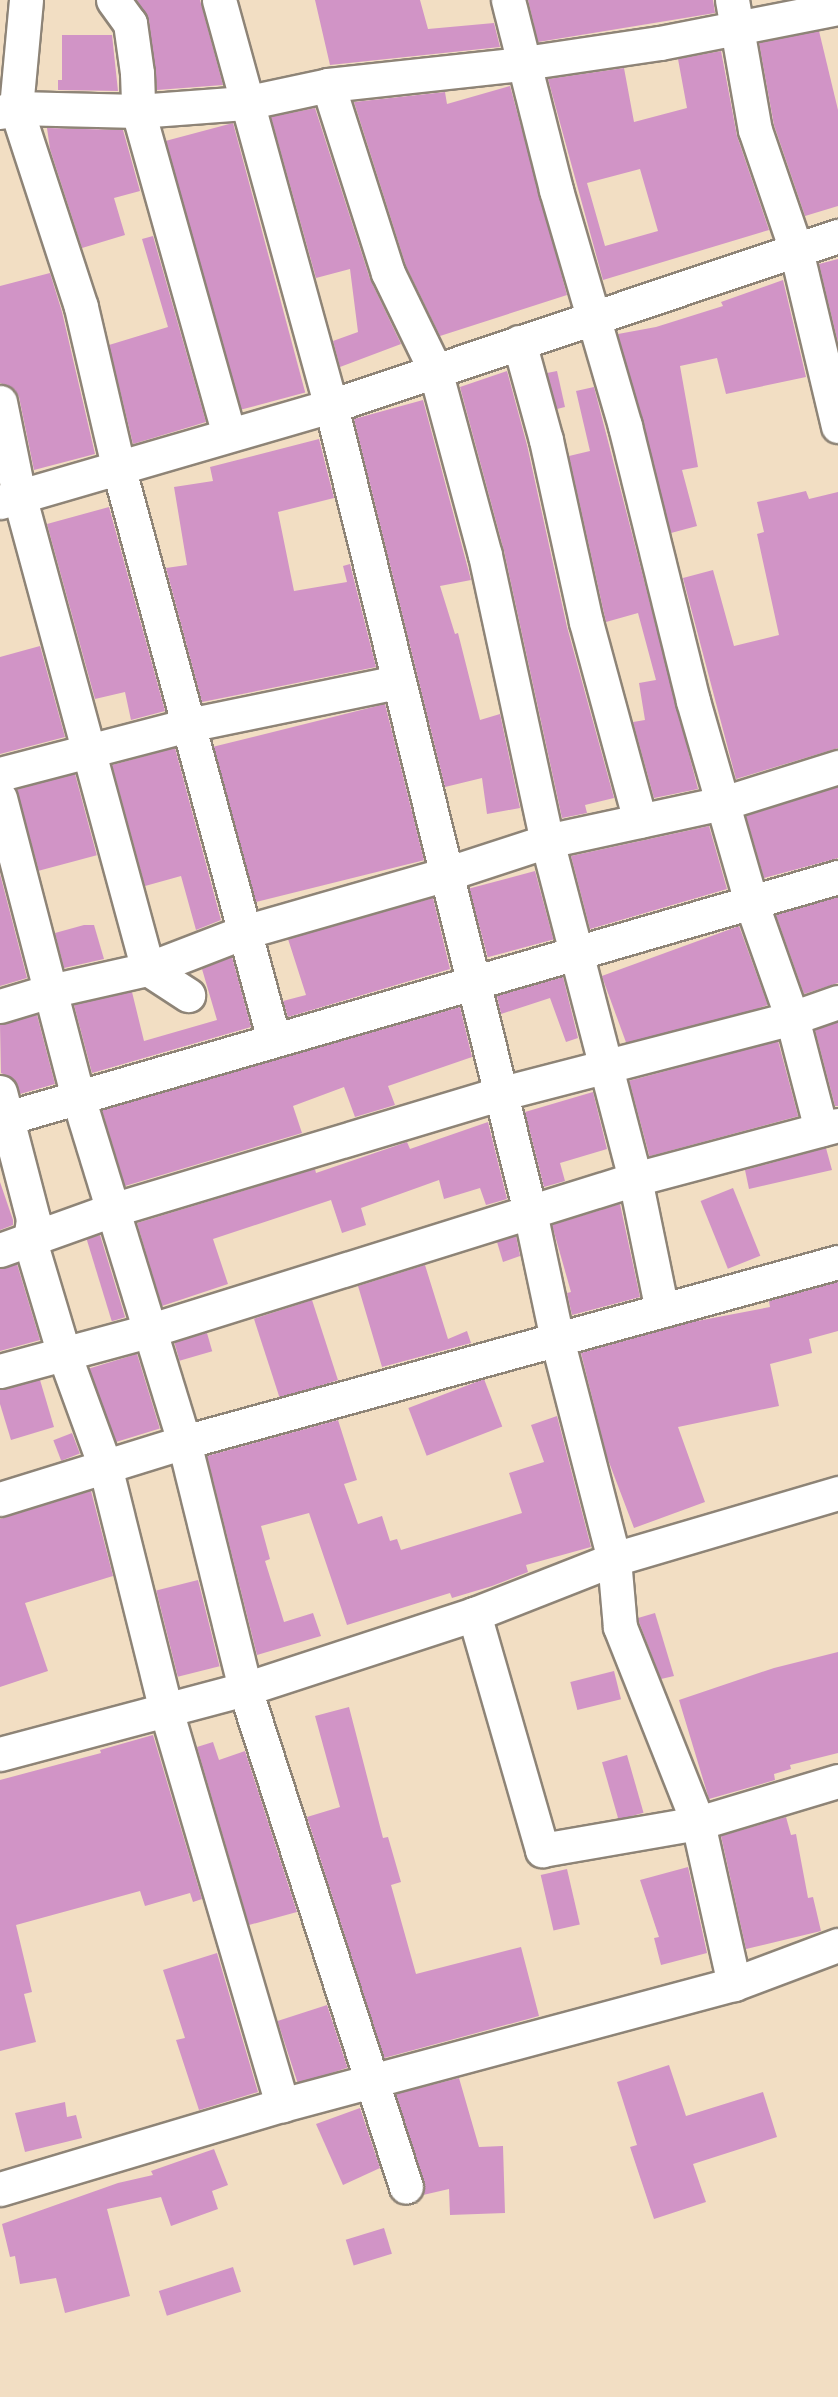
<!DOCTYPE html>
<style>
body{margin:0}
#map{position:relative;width:838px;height:2397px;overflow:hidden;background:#f2dec3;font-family:"Patrick Hand",sans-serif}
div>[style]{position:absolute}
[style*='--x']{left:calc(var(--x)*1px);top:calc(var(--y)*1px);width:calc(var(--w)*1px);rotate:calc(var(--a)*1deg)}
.building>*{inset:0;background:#d194c6;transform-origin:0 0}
.roads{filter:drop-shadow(2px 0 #8e8477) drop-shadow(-2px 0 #8e8477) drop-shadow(0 2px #8e8477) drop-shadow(0 -2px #8e8477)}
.minor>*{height:33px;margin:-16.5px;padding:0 16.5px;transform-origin:16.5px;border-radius:16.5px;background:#fff}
span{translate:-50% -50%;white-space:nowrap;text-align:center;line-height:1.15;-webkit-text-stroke:7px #f6f6f2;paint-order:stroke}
</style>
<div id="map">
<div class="building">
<div style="clip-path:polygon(137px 0,200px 0,223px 85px,157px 90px,149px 20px)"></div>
<div style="clip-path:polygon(315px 0,420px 0,428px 29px,494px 23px,500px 47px,330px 65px)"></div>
<div style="clip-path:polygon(528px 0,713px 0,715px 13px,538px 42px)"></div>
<div style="clip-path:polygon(819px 31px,838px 110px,838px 206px,805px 216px,774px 125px,759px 43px)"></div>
<div style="clip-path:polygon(62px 35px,112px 35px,118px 91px,58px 90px,58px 80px,62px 80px)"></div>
<div style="clip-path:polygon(evenodd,721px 51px,737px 136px,769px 230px,603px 280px,548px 79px,624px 68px,634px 122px,687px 108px,678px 59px,721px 51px,640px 169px,658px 231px,605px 246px,587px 183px,640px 169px)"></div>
<div style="clip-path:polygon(510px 86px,567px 295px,440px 336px,406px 266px,354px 102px,445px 92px,447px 104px)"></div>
<div style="clip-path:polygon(315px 108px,370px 279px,401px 344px,340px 367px,333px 341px,358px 332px,350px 269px,316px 278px,271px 117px)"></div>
<div style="left:233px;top:123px;width:279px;height:70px;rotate:75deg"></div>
<div style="clip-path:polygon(47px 128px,123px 130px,140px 191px,114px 198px,125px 235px,82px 248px,50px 149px)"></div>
<div style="clip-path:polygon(153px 236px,206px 422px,133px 444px,109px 345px,168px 327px,142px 239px)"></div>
<div style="clip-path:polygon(838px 259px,838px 343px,819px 264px)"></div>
<div style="clip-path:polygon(50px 273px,62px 312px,95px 454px,34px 470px,19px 397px,14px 389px,0 383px,0 286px)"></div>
<div style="clip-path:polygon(783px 280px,806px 377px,726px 394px,717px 358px,680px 366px,698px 467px,682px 470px,697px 526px,671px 533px,618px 334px,656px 327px,723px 306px,721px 302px)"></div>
<div style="clip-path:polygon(507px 371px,527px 445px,567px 627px,614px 798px,585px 805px,587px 813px,562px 818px,504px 551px,460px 387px)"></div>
<div style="clip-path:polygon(557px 371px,565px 407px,557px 409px,547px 373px)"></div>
<div style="clip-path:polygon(594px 387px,698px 789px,654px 798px,633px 722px,645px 720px,639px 683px,656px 680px,638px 613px,606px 622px,569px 456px,590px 451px,576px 391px)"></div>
<div style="clip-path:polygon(423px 400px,471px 580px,440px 586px,455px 634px,458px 633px,480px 720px,500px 714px,520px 808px,487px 814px,482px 778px,445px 787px,354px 419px)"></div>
<div style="clip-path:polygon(319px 439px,334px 498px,278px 512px,294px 591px,347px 582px,343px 566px,350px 564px,376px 667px,202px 702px,166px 568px,187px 565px,174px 487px,213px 481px,210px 467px)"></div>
<div style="clip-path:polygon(806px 491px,809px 499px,838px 492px,838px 748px,736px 779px,683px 578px,713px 570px,734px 646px,779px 635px,757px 534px,764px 532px,757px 502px)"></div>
<div style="clip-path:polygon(109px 507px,165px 711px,131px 720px,125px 692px,95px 699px,47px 524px)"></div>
<div style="clip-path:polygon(40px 646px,65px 737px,0 754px,0 657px)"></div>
<div style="left:385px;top:704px;width:161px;height:177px;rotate:76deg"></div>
<div style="clip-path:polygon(175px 748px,221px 920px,196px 930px,181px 876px,145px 886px,112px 765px)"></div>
<div style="left:75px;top:774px;width:84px;height:60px;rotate:75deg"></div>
<div style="clip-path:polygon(838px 787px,838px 858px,764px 878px,746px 816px)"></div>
<div style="clip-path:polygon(709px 826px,727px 889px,590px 929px,571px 856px)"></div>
<div style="left:535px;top:871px;width:71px;height:68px;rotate:75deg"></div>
<div style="clip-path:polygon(0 874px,27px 978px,0 986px)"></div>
<div style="clip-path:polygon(838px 897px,838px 983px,804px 994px,776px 915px)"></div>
<div style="clip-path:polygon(433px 898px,450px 969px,288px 1017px,283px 1001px,306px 995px,288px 939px)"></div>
<div style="clip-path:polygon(84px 925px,94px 925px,104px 959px,64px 968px,55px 933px)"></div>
<div style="left:739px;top:926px;width:84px;height:146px;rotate:70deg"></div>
<div style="clip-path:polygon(232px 957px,251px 1027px,92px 1073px,74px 1005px,132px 992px,144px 1041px,217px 1020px,202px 969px)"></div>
<div style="clip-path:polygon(563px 977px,578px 1038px,566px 1042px,550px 998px,501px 1014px,497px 996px)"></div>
<div style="clip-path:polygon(460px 1007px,472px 1057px,388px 1086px,395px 1105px,355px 1117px,344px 1087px,293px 1106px,302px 1133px,125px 1186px,102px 1110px)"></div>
<div style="clip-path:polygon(37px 1015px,55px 1084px,20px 1094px,14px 1079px,1px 1073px,0 1025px)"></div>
<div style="clip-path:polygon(838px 1022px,838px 1106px,835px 1106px,815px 1030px)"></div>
<div style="left:778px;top:1041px;width:78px;height:154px;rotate:75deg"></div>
<div style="clip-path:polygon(593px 1092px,607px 1149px,560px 1163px,565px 1181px,544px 1187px,525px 1112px)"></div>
<div style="clip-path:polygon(488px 1122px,507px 1199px,486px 1205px,480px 1188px,444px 1199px,439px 1180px,361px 1208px,366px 1225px,342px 1233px,331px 1200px,213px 1239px,228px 1284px,162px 1306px,137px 1223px,315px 1169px,316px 1173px,407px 1142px,410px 1149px)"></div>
<div style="clip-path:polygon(826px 1148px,832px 1170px,749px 1189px,745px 1170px)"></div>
<div style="clip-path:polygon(0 1182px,13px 1220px,13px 1225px,0 1230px)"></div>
<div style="left:733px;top:1188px;width:73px;height:35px;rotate:68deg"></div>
<div style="clip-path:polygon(620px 1204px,640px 1297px,572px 1315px,567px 1293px,571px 1292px,552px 1225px)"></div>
<div style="left:100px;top:1235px;width:86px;height:14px;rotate:73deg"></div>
<div style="clip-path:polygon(516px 1236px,520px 1256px,503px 1262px,497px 1242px)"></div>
<div style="clip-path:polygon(17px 1264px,40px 1340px,0 1351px,0 1269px)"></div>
<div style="clip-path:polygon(425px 1265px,448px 1339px,467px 1331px,471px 1343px,382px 1367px,358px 1286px)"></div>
<div style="clip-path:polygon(838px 1282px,838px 1331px,809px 1339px,812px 1353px,770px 1364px,779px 1406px,678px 1427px,705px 1502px,634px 1528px,607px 1457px,581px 1353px,692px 1322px,770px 1307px,769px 1301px)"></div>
<div style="left:312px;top:1300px;width:84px;height:61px;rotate:72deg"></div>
<div style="left:207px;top:1333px;width:19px;height:34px;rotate:74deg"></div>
<div style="left:137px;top:1354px;width:78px;height:50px;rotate:73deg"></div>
<div style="left:484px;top:1379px;width:51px;height:81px;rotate:69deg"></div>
<div style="clip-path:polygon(40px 1380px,54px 1427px,11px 1440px,0 1404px,0 1390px)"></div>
<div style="clip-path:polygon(557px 1416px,591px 1547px,526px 1565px,528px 1572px,492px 1586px,452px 1598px,450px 1593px,347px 1625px,309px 1513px,261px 1526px,270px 1559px,265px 1561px,284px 1622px,313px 1613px,321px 1636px,257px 1655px,207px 1456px,338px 1420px,357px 1480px,344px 1484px,358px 1524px,382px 1516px,390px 1541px,397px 1539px,401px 1550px,522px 1513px,509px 1473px,544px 1462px,531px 1425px)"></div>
<div style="left:72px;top:1433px;width:22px;height:20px;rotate:69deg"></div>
<div style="clip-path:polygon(91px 1491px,113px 1576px,25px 1603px,48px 1671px,0 1687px,0 1519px)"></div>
<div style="left:198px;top:1580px;width:89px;height:43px;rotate:76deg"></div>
<div style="clip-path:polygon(655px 1613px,674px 1676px,661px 1679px,639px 1622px,638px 1618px)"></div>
<div style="clip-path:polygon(838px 1652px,838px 1753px,790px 1765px,791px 1769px,774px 1774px,775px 1780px,709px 1799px,679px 1700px,774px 1668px)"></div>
<div style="left:614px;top:1671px;width:29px;height:45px;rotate:76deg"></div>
<div style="clip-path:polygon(349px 1707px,383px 1838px,388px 1837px,401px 1882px,391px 1885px,416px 1974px,521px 1947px,539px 2016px,384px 2058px,307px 1817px,340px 1807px,315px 1716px)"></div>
<div style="clip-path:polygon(153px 1735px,202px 1899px,193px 1902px,190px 1893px,145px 1906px,140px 1891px,16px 1925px,32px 1992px,24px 1994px,36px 2042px,0 2051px,0 1780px,101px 1753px,100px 1750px)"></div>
<div style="clip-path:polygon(213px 1742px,219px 1760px,245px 1751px,297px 1912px,249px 1925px,197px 1747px)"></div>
<div style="left:627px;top:1755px;width:60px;height:26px;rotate:74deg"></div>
<div style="clip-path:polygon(786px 1817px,791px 1835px,796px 1834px,808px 1898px,813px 1897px,821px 1931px,746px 1949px,721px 1836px)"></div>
<div style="clip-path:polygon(688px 1867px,707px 1953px,661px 1965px,654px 1938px,659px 1937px,640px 1880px)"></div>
<div style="left:567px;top:1869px;width:57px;height:27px;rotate:77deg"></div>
<div style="clip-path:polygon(217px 1953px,258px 2092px,199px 2110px,176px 2040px,185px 2038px,163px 1970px)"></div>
<div style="left:327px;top:2005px;width:66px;height:52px;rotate:72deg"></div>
<div style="clip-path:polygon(669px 2065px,686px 2116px,763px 2092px,777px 2137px,693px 2164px,706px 2202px,654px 2219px,630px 2147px,637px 2145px,617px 2082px)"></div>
<div style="clip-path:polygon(459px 2078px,479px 2147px,503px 2146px,505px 2213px,450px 2215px,449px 2189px,423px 2195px,424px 2181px,396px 2094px)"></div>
<div style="clip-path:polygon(65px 2102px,67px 2117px,76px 2115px,82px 2138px,25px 2152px,15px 2113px)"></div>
<div style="clip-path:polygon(360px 2108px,380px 2168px,343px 2185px,316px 2124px)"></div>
<div style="clip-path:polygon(214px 2149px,228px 2185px,212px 2191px,218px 2209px,171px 2226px,161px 2197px,107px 2209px,130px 2296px,65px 2313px,56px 2278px,20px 2284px,15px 2256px,10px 2257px,2px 2224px,118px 2183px,153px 2175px,151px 2171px)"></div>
<div style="left:384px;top:2228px;width:27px;height:40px;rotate:73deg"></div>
<div style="left:233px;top:2267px;width:26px;height:78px;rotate:72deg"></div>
</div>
<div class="roads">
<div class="minor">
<div style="--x:26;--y:0;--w:108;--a:95.3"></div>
<div style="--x:16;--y:108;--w:209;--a:71.9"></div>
<div style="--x:81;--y:307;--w:163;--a:76.9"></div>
<div style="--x:118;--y:466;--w:595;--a:74.8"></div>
<div style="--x:113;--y:0;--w:29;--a:54"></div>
<div style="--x:130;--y:23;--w:50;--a:82"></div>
<div style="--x:137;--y:73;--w:38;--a:88"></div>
<div style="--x:138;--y:111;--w:336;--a:74.3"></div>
<div style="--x:219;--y:0;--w:421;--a:74.6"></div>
<div style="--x:331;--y:406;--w:830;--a:76.13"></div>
<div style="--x:530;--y:1212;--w:130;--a:78"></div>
<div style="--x:557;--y:1339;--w:227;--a:75.5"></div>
<div style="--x:614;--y:1559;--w:68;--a:85"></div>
<div style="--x:620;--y:1627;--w:211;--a:68.3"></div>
<div style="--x:698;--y:1823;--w:165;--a:77.4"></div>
<div style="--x:508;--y:0;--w:196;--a:75.8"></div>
<div style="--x:556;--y:190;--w:246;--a:73.7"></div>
<div style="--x:625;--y:426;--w:283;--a:76.1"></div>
<div style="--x:693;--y:701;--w:209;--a:73.9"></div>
<div style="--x:751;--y:902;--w:123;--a:70.5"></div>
<div style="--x:792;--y:1018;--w:115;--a:75.4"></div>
<div style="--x:732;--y:0;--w:132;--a:80"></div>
<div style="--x:755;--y:130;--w:127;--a:71.1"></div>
<div style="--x:796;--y:250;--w:181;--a:76.6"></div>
<div style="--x:328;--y:85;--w:197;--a:72.3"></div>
<div style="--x:388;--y:273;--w:108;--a:64.1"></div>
<div style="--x:435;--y:370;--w:192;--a:74.9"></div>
<div style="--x:485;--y:555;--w:293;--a:77.8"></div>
<div style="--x:547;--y:841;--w:349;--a:75.4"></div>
<div style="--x:635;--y:1179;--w:134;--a:78.4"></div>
<div style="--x:0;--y:112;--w:16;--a:-14"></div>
<div style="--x:16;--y:108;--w:122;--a:1.4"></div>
<div style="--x:138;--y:111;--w:107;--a:-4.3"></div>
<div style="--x:245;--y:103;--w:85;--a:-12.2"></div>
<div style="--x:328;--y:85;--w:184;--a:-6.2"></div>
<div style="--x:511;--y:65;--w:151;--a:-8.4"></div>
<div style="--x:660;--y:43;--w:181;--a:-11.1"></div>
<div style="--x:519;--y:342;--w:102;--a:74.6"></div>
<div style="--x:546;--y:440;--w:186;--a:77.6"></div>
<div style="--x:586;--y:622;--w:206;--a:74.8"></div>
<div style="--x:0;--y:402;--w:95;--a:78.5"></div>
<div style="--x:19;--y:495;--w:491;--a:74.8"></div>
<div style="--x:148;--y:969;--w:48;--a:33"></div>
<div style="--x:0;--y:502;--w:345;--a:-16.2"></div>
<div style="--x:331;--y:406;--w:535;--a:-18.54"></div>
<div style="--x:0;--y:774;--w:194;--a:-14.6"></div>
<div style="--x:188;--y:725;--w:214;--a:-11.6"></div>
<div style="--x:0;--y:798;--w:309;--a:75.4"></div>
<div style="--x:78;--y:1097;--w:361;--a:72.9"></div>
<div style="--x:184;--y:1442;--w:254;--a:76.1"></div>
<div style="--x:245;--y:1689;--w:523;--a:72.08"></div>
<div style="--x:0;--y:1006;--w:52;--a:-16.7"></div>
<div style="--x:50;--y:991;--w:100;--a:-12.7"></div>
<div style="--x:148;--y:969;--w:103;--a:-21.1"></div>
<div style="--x:244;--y:932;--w:210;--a:-16"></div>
<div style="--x:446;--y:874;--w:106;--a:-18.1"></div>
<div style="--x:547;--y:841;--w:180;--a:-12.2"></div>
<div style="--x:723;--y:803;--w:121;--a:-17.4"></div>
<div style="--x:0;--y:1092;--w:131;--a:75.4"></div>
<div style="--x:33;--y:1219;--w:22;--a:98"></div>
<div style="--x:30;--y:1241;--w:118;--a:73.3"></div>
<div style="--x:64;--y:1354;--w:119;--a:69.9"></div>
<div style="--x:105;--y:1466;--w:252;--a:76"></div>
<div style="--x:166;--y:1710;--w:412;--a:73.6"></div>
<div style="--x:0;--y:1120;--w:873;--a:-16.17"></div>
<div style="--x:0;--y:1250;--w:119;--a:-19.7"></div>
<div style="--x:112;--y:1210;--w:404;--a:-16.7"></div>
<div style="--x:499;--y:1094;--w:303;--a:-14.5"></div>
<div style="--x:792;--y:1018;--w:49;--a:-19.2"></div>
<div style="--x:0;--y:1371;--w:153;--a:-15.1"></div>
<div style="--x:148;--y:1331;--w:510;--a:-17.33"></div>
<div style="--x:635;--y:1179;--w:210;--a:-14.9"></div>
<div style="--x:0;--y:1499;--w:193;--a:-17.2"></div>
<div style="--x:184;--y:1442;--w:678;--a:-15.39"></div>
<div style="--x:474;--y:1614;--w:246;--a:73.9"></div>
<div style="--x:542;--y:1850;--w:158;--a:-9.8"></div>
<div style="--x:698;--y:1823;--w:146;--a:-16.7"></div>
<div style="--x:0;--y:1754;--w:253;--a:-14.9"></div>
<div style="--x:245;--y:1689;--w:241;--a:-18.1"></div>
<div style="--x:474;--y:1614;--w:150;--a:-21.4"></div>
<div style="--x:614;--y:1559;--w:234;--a:-16.4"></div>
<div style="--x:0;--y:2189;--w:294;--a:-16.6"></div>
<div style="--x:282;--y:2105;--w:468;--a:-15"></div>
<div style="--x:734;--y:1984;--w:111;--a:-20.6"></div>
</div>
</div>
</div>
